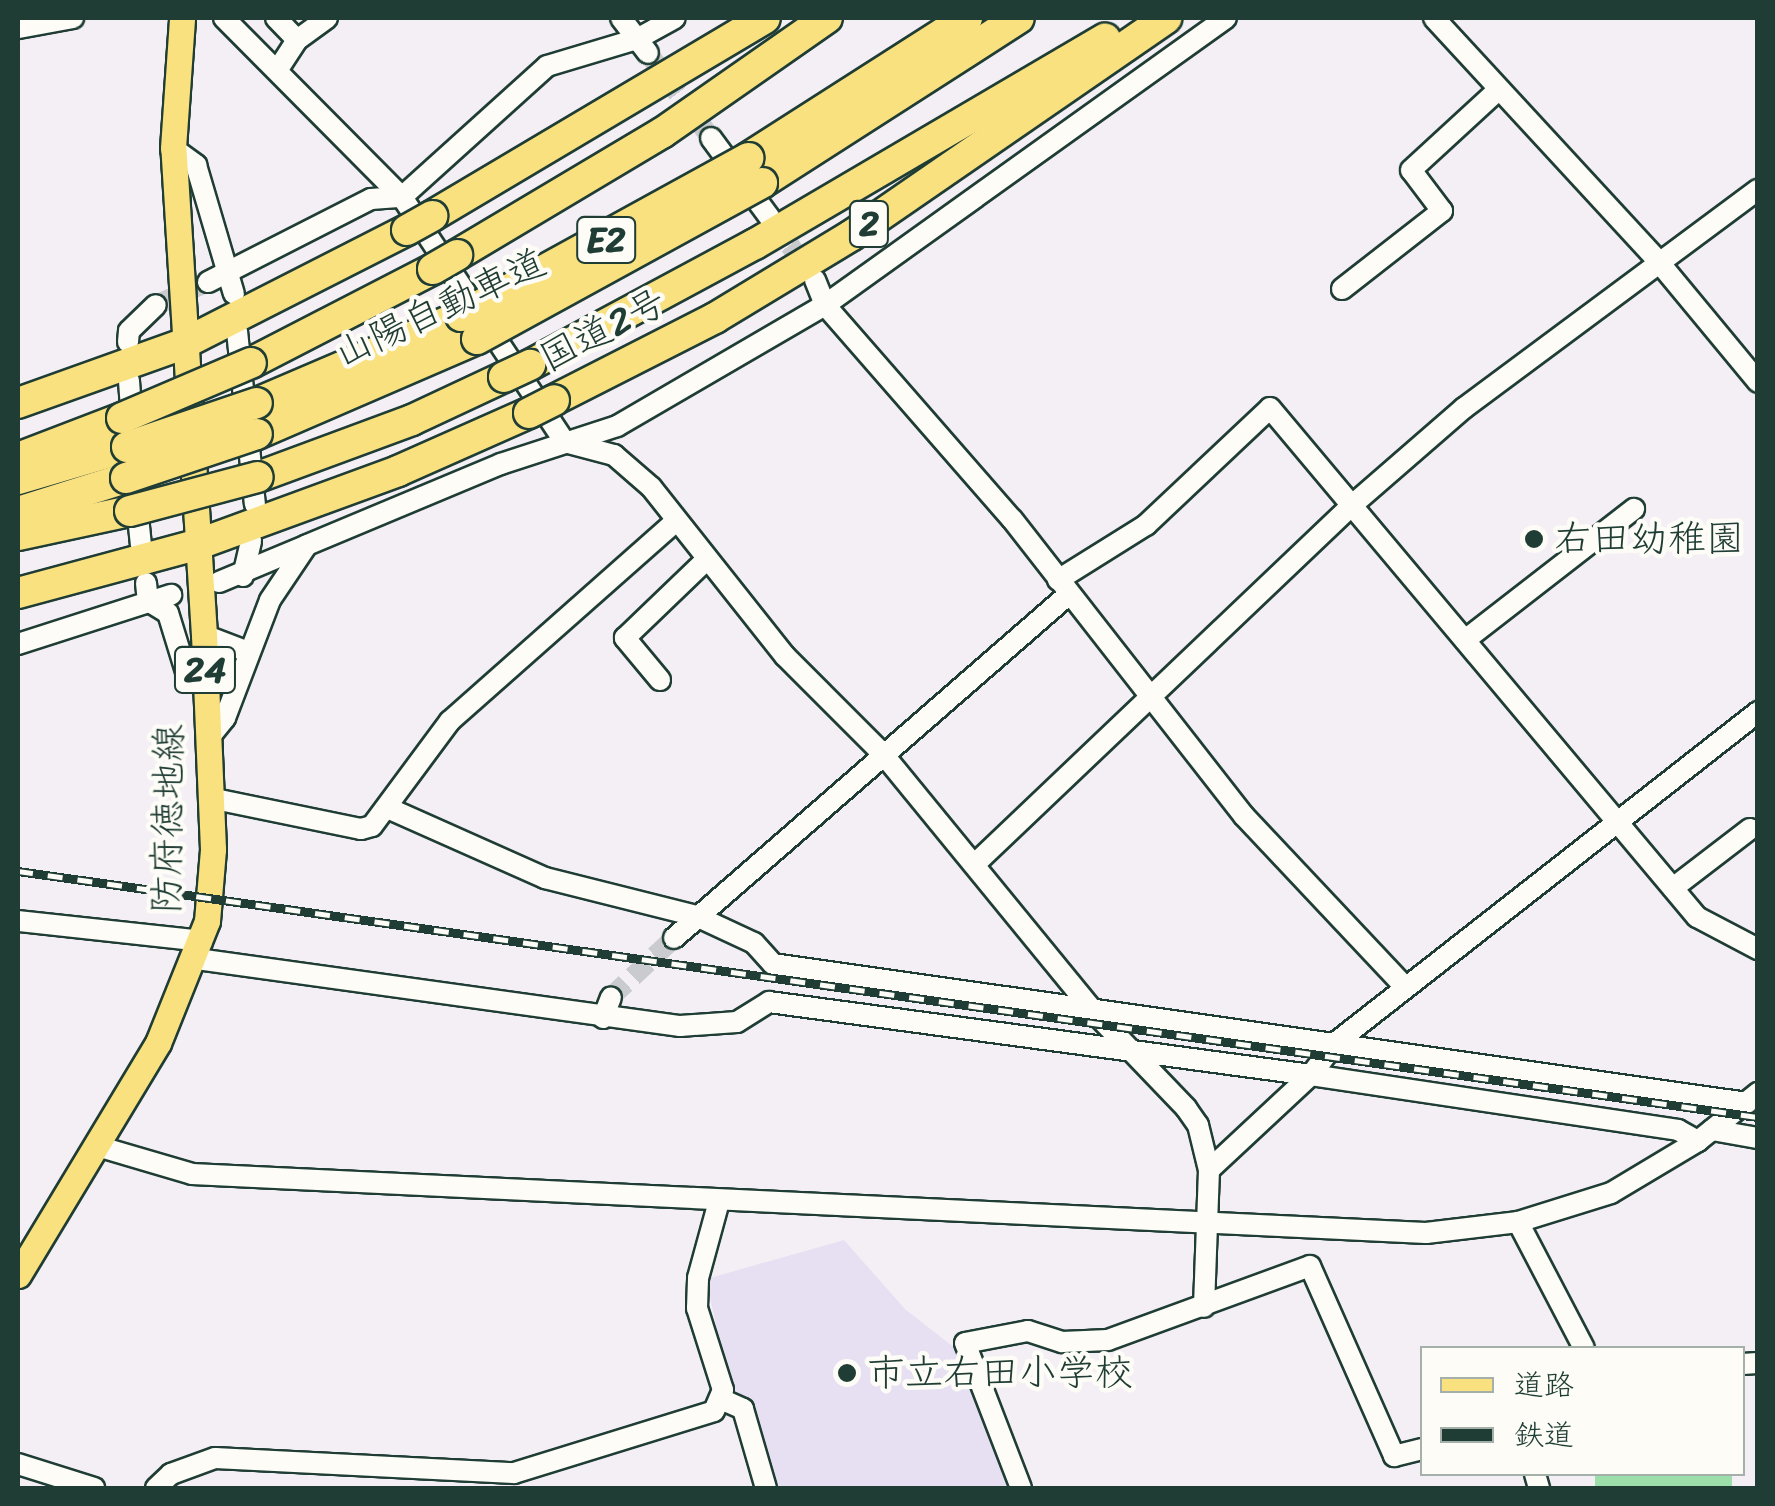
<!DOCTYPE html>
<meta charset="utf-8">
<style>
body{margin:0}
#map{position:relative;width:1775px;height:1506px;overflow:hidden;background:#f3eff5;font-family:Sriracha,"Klee One",sans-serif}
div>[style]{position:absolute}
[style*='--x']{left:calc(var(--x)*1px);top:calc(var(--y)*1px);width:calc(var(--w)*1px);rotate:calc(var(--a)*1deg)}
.built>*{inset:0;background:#e7e0f3}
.green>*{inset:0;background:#9ddfaa;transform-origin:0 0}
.minor-tunnel>*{height:20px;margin-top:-10px;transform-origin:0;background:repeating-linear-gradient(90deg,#c9cbce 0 20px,transparent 0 30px)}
.roads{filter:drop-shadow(2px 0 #1f3d34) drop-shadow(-2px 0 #1f3d34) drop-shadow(0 2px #1f3d34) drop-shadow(0 -2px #1f3d34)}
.minor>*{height:20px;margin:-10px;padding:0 10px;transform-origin:10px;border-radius:10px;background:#fdfcf7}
.major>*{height:25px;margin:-12.5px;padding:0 12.5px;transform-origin:12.5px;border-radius:12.5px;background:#fae180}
.highway>*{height:30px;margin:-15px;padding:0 15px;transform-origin:15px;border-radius:15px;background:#fae180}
.rail>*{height:9px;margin-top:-4.5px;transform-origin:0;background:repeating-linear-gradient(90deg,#fdfcf7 0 15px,#1f3d34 0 30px);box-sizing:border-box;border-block:2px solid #1f3d34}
.bridges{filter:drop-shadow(2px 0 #1f3d34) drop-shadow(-2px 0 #1f3d34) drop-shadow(0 2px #1f3d34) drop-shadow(0 -2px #1f3d34)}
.highway-bridge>*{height:30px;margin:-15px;padding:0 15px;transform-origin:15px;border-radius:15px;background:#fae180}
.dots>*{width:28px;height:28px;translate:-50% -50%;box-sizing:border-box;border:5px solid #fdfcf7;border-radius:50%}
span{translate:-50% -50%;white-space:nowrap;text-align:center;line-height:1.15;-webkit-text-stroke:9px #fdfcf7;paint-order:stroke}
.shield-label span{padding:2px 8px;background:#fdfcf7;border:2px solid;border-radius:8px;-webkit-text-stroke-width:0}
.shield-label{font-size:35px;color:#1f3d34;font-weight:700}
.street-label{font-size:38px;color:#1f3d34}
.poi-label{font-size:38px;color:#1f3d34}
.left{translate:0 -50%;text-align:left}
.frame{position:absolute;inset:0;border:20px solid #1f3d34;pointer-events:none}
.legend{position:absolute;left:1420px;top:1346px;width:325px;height:130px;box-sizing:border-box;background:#fdfcf7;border:2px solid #a4b0a9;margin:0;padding:12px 18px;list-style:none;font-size:30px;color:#1f3d34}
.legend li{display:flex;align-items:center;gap:20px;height:50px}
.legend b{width:50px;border:2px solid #a4b0a9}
</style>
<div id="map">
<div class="built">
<div style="clip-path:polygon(844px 1240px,905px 1309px,960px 1352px,1012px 1488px,773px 1488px,748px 1399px,731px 1394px,706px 1279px)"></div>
</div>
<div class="green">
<div style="left:1595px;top:1474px;width:137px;height:14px"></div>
</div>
<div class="minor-tunnel">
<div style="--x:648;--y:53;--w:106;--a:53.5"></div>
<div style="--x:772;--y:221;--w:66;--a:53.7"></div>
<div style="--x:156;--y:305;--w:57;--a:-23.9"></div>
<div style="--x:611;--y:997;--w:86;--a:-43.1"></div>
</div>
<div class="roads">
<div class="minor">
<div style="--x:224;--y:18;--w:252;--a:45.2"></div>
<div style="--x:402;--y:197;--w:294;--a:56.4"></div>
<div style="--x:565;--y:442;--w:51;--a:14.9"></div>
<div style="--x:614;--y:455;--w:49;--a:40.9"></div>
<div style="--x:651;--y:487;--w:216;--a:51.6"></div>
<div style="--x:785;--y:656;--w:139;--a:45"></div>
<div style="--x:883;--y:754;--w:335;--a:50.7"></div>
<div style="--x:1095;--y:1013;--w:132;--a:46.2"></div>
<div style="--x:1186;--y:1108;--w:21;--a:55"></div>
<div style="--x:1198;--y:1125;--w:46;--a:76.3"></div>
<div style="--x:1209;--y:1170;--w:137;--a:92.1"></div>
<div style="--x:276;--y:18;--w:30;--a:46"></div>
<div style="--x:297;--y:40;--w:33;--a:123"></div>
<div style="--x:621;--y:18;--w:44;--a:52.4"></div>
<div style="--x:1434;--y:18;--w:330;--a:47.3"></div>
<div style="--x:1658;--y:261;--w:157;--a:50.4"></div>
<div style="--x:18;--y:28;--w:56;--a:-10.3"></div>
<div style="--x:297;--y:40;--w:37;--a:-36"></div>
<div style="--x:711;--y:138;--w:99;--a:53.6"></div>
<div style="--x:173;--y:148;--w:29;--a:36"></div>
<div style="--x:196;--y:165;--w:134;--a:73.6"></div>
<div style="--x:815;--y:280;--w:27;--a:68"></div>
<div style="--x:825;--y:305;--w:284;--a:48.9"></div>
<div style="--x:1012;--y:519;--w:377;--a:52"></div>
<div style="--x:1244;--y:816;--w:235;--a:46.7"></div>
<div style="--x:208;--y:282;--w:183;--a:-27"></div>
<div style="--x:371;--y:199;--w:31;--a:-4"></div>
<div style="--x:402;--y:197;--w:195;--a:-42.1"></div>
<div style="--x:547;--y:66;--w:94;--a:-16.7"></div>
<div style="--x:637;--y:39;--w:43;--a:-28.9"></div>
<div style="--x:1342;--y:289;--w:127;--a:-38"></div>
<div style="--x:1442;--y:211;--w:51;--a:-127.1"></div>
<div style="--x:1411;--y:170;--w:117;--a:-42.6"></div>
<div style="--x:237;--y:331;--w:174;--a:84.1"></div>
<div style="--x:128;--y:342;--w:11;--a:-85"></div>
<div style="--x:129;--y:331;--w:37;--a:-44"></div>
<div style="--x:129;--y:381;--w:42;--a:85.9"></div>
<div style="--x:136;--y:497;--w:48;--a:84.1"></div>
<div style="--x:243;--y:576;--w:36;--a:-77"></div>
<div style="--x:1058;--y:580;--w:104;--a:-32"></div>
<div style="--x:1146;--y:525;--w:170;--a:-43.3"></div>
<div style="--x:1270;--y:408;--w:664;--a:50.01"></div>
<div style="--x:1697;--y:917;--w:69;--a:27.7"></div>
<div style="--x:219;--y:582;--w:93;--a:-22.7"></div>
<div style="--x:146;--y:583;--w:18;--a:84"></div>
<div style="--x:148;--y:601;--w:23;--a:31"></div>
<div style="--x:168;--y:613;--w:68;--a:72.9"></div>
<div style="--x:188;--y:678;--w:20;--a:27"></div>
<div style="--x:204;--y:635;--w:47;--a:21.1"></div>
<div style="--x:1465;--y:640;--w:214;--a:-37.8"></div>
<div style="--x:18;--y:644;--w:161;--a:-17.8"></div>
<div style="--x:660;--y:680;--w:55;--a:-129.8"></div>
<div style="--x:625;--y:638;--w:114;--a:-43.9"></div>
<div style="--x:208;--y:739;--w:27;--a:-51"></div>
<div style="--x:225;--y:718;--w:126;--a:-69.1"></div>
<div style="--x:270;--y:600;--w:66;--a:-56.1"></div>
<div style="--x:307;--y:545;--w:210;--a:-22.7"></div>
<div style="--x:501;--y:464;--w:122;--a:-18.1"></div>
<div style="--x:617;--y:426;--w:241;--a:-30.2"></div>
<div style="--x:825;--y:305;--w:493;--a:-35.6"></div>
<div style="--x:210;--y:798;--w:154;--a:11.6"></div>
<div style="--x:361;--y:829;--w:11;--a:-15"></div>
<div style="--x:372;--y:826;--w:131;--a:-53.4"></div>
<div style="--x:450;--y:721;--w:302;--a:-41.5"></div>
<div style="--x:390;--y:809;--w:170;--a:24"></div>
<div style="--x:545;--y:878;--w:156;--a:14.1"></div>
<div style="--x:696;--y:916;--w:64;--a:25"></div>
<div style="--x:754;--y:943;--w:28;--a:48"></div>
<div style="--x:773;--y:964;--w:984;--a:8.12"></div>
<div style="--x:976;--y:863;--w:516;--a:-43.59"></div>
<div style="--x:1350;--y:507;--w:151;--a:-41"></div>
<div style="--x:1464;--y:408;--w:366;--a:-36.6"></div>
<div style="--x:1673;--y:888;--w:97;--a:-37.5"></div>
<div style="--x:18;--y:921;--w:185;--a:6.2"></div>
<div style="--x:674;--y:938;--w:524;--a:-41.05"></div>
<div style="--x:197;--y:959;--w:488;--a:7.9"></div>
<div style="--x:680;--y:1026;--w:57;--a:-4"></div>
<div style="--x:737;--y:1022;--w:38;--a:-32"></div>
<div style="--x:769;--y:1002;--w:547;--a:7.67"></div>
<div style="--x:1311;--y:1075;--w:371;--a:8.5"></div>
<div style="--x:1678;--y:1130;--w:23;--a:29"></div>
<div style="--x:603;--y:1018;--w:22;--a:-69"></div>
<div style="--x:1712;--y:1130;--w:47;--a:9.9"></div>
<div style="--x:97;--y:1146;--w:99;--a:16.4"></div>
<div style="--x:192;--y:1174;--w:1235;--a:2.74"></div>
<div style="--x:1426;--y:1233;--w:93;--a:-6.8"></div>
<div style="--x:1518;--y:1222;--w:97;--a:-17.3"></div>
<div style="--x:1611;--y:1193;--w:101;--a:-30.9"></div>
<div style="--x:1698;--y:1141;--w:77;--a:-38.7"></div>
<div style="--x:1209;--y:1170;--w:139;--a:-43"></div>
<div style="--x:1311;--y:1075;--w:39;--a:-53"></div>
<div style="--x:1334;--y:1044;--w:539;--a:-38.06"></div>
<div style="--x:1518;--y:1222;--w:142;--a:62.4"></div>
<div style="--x:1742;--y:1364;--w:16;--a:-4"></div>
<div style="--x:723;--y:1400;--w:22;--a:24"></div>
<div style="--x:743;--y:1409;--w:82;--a:73.8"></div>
<div style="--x:18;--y:1464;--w:80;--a:17.5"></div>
<div style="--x:1535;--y:1474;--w:15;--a:74"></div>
<div style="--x:156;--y:1488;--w:21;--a:-43"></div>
<div style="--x:171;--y:1474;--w:47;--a:-20"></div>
<div style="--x:215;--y:1458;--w:299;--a:2.9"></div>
<div style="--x:514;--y:1473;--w:209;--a:-17.2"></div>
<div style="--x:714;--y:1411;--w:23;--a:-67"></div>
<div style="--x:723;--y:1390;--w:86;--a:-107.6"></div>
<div style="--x:697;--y:1308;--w:30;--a:-88"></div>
<div style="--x:698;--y:1278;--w:80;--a:-74.7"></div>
<div style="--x:1021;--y:1488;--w:155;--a:-111.1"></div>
<div style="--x:965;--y:1343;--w:64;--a:-10.8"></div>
<div style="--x:1028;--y:1331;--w:36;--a:18"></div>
<div style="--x:1062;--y:1342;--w:46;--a:-2.5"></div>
<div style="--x:1108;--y:1340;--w:215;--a:-20.1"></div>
<div style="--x:1310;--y:1266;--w:208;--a:66.1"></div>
<div style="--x:1394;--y:1456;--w:29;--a:-14"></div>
</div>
<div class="major">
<div style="--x:18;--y:1275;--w:271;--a:-58.9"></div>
<div style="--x:158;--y:1043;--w:131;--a:-68.1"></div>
<div style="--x:207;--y:921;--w:72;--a:-85.2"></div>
<div style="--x:213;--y:849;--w:214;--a:-92.4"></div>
<div style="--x:204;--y:635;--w:488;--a:-93.6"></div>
<div style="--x:173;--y:148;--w:130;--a:-86"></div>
</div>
<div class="highway">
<div style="--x:748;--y:158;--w:260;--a:-32.6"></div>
<div style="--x:762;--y:183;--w:305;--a:-32.7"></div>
<div style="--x:432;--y:216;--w:387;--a:-30.7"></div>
<div style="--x:457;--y:255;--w:239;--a:-30.8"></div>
<div style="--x:662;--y:133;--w:201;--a:-34.9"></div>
<div style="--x:251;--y:363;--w:205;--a:-27.3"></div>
<div style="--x:530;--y:365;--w:255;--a:-28.3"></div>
<div style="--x:755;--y:244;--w:406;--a:-30.4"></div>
<div style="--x:554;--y:400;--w:181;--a:-27"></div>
<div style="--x:715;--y:318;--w:160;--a:-31.2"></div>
<div style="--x:852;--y:235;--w:382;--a:-34.6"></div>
<div style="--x:18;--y:403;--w:175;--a:-19.7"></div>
<div style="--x:183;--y:344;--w:251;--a:-27"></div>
<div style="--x:257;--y:403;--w:222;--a:-23.1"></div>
<div style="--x:257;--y:434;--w:240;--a:-23.4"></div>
<div style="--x:18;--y:458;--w:111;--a:-21"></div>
<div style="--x:258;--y:477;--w:164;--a:-20.3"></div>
<div style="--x:412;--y:420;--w:102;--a:-25.1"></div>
<div style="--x:18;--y:479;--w:114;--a:-16.4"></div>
<div style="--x:18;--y:512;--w:113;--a:-17.5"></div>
<div style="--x:18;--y:535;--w:115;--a:-12.1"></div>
<div style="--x:18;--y:593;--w:188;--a:-15.1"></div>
<div style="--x:199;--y:544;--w:212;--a:-20.1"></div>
<div style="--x:398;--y:471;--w:143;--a:-23.9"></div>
</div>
</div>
<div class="rail">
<div style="--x:18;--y:871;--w:1757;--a:8.05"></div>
</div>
<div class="bridges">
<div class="highway-bridge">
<div style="--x:407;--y:230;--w:29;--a:-29"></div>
<div style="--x:433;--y:269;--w:28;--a:-30"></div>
<div style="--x:461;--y:316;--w:328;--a:-28.8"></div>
<div style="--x:477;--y:339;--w:325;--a:-28.7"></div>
<div style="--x:504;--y:377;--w:29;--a:-25"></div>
<div style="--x:529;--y:413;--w:28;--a:-27"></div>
<div style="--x:122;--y:418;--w:140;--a:-23.1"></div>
<div style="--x:127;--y:447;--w:137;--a:-18.7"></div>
<div style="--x:126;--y:478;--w:138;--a:-18.6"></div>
<div style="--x:130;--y:511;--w:132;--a:-14.9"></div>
</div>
</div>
<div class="dots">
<div style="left:1534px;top:539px;background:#1f3d34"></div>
<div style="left:847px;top:1373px;background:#1f3d34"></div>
</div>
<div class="shield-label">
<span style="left:869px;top:224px">2</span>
<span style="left:606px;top:240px">E2</span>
<span style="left:205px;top:670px">24</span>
</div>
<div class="street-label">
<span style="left:440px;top:308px;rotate:-25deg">山陽自動車道</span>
<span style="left:603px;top:330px;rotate:-27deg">国道2号</span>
<span style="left:168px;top:819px;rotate:-89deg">防府徳地線</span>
</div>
<div class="poi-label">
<span class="left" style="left:1554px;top:539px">右田幼稚園</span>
<span class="left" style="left:867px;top:1373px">市立右田小学校</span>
</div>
<div class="frame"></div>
<ul class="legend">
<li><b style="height:12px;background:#fae180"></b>道路</li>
<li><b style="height:12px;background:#1f3d34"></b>鉄道</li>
</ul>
</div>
